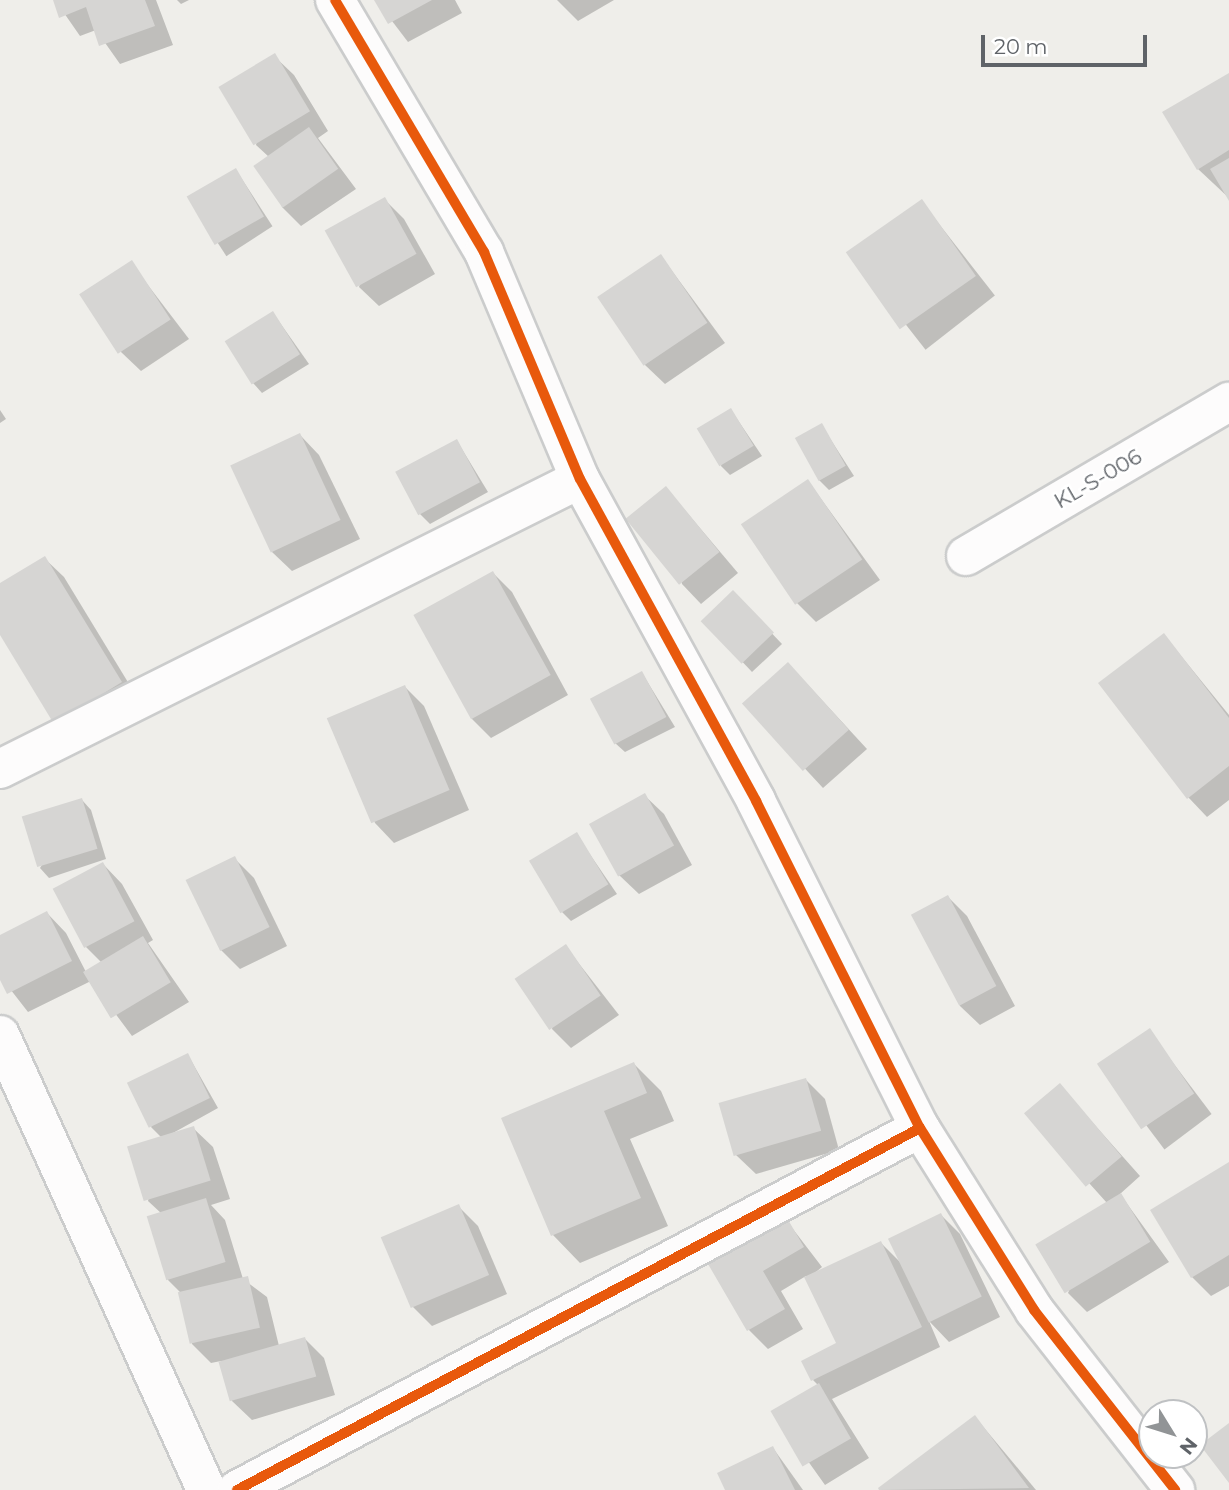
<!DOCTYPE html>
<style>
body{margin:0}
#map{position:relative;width:1229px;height:1490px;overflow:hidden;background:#efeeea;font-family:Montserrat,sans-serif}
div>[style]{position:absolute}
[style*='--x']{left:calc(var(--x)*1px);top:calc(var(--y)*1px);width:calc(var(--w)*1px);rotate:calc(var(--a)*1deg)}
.shadow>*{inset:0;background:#0003;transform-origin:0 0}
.building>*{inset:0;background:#d6d5d3;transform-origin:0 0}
.roads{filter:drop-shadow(2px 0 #cbcccc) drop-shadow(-2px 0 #cbcccc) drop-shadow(0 2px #cbcccc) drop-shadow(0 -2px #cbcccc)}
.minor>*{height:38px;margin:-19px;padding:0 19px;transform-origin:19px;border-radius:19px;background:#fdfcfc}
.cycleway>*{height:10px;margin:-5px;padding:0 5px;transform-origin:5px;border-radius:5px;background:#e8590c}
span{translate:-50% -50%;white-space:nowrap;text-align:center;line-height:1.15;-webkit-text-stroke:5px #fff;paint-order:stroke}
.street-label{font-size:21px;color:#5f6368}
.north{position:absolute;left:1138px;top:1399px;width:70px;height:70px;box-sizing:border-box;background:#fff;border:2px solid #bfc1c3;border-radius:50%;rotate:128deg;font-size:19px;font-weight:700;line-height:28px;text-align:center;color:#5f6368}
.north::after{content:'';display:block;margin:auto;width:24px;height:32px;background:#919496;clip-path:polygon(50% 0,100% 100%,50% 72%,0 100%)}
.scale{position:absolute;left:981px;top:35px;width:166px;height:32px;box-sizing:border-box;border:4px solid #5f6368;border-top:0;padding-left:9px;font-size:21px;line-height:24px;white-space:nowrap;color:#5f6368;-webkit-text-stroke:5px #fff;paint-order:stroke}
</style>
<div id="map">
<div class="shadow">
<div style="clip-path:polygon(55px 0,156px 0,173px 45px,120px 64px,96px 30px,80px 36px)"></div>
<div style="clip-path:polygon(177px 0,189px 0,181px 4px)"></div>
<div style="clip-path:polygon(376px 0,455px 0,462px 13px,408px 42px)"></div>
<div style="clip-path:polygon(557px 0,614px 0,578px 21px)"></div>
<div style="clip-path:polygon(274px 56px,294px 75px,328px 131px,318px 138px,356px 189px,301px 226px,282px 207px,269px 157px,256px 145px)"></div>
<div style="clip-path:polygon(1229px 75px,1229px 198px,1198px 169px)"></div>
<div style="left:236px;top:170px;width:67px;height:55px;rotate:57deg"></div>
<div style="clip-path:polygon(385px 200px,404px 219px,435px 274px,379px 306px,359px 287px)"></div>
<div style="left:921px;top:201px;width:120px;height:88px;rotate:52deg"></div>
<div style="clip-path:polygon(661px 256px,725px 343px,665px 384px,645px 365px)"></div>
<div style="clip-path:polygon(131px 263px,189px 339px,141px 371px,121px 352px)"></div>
<div style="clip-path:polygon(273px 313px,309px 364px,262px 393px,253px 383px)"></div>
<div style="clip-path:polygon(0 410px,6px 419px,0 423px)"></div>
<div style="clip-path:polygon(731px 410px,762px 456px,730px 475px,721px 466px)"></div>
<div style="clip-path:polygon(822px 426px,854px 476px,829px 490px,819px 480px)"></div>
<div style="clip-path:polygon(300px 435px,319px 455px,360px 539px,292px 571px,272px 552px)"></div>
<div style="clip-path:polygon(457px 441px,488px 492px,430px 524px,420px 514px)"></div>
<div style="clip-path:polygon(808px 481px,880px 580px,816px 622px,796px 602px)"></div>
<div style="clip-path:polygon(666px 488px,738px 573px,701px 604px,682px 584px)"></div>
<div style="clip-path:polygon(44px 558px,64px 577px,140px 702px,56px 723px,0 632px,0 585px)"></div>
<div style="clip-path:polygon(493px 573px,512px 592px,568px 695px,491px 738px,472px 719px)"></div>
<div style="clip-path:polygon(742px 602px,782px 644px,752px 672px,703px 620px)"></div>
<div style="clip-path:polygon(1164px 635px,1229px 715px,1229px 800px,1207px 817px,1188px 797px)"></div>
<div style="clip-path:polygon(642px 673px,675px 727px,625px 752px,615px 743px)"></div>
<div style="clip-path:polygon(807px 684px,867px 749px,823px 788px,745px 704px)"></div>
<div style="clip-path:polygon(405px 687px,424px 706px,469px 810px,394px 843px,375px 823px,330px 720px)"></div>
<div style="clip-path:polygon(644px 795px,664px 814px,692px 865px,639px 894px,619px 875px)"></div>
<div style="clip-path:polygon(82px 800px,91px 810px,106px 859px,49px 878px,40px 868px)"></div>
<div style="clip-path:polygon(576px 834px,617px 894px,571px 921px,562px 912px)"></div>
<div style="clip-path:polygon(235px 859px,254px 878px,287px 946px,240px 969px,221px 950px)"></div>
<div style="clip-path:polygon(103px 864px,122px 884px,153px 940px,148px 943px,189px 1002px,132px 1036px,91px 981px,28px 1012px,0 976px,0 937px,47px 913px,66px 933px,87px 974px,103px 964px,86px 947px)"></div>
<div style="clip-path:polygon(948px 897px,967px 916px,1015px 1006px,980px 1025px,960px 1006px)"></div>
<div style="clip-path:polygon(566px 947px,619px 1015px,571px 1048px,552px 1029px)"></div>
<div style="left:1149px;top:1031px;width:104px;height:59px;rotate:53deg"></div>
<div style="clip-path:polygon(188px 1055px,218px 1108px,164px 1138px,193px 1128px,213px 1147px,230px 1199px,211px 1205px,225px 1220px,243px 1279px,267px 1297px,279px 1346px,304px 1338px,324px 1358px,335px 1395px,252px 1420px,232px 1401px,221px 1361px,211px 1363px,192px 1344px,182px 1294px,168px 1280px,162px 1214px,148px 1201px,162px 1138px,151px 1127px)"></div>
<div style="clip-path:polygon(634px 1064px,661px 1091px,674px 1121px,630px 1139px,668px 1226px,580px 1263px,553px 1235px,504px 1119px)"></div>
<div style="clip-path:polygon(806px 1080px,825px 1099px,839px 1150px,756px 1174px,736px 1155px)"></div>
<div style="clip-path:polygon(1060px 1086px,1140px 1176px,1120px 1194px,1169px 1262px,1087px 1312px,1068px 1293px,1107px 1203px,1027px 1114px)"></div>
<div style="clip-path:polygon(1229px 1165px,1229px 1286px,1211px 1296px,1192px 1277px)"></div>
<div style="clip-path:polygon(458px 1206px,478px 1226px,507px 1294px,432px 1326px,412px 1306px)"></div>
<div style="clip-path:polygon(941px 1215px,960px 1234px,1000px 1317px,949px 1342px,929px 1321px,940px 1347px,832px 1399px,869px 1458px,825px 1485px,773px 1412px,818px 1385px,813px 1380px,838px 1344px,806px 1276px,781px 1291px,803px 1329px,768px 1349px,749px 1330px,711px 1265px,786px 1220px,822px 1267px,811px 1276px,881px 1243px,902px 1264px)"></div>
<div style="clip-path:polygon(975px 1417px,1036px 1490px,881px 1490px,880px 1489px)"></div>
<div style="clip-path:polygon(773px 1448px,803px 1490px,727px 1490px)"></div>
</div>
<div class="building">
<div style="clip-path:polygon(53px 0,145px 0,155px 26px,99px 46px,86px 7px,59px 18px)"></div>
<div style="clip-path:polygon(374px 0,432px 0,388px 24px)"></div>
<div style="left:275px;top:53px;width:68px;height:66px;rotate:59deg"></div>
<div style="clip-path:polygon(1229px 73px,1229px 150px,1197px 170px,1162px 112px)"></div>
<div style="left:309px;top:127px;width:51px;height:68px;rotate:55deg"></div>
<div style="clip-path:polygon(1229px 158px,1229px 201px,1210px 169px)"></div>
<div style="left:236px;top:168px;width:56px;height:57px;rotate:60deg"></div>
<div style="left:385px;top:197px;width:65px;height:69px;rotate:61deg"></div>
<div style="left:922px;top:199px;width:94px;height:93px;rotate:55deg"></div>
<div style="left:661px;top:254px;width:83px;height:77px;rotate:56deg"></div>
<div style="left:132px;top:260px;width:71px;height:63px;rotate:57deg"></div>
<div style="left:273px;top:311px;width:51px;height:57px;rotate:58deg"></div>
<div style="left:731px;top:408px;width:44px;height:40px;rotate:59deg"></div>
<div style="left:822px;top:423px;width:49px;height:31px;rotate:61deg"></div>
<div style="left:300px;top:433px;width:96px;height:77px;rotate:65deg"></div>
<div style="left:457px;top:439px;width:49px;height:70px;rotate:62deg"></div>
<div style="left:808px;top:479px;width:97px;height:81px;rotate:56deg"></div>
<div style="left:666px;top:486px;width:85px;height:52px;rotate:51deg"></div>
<div style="clip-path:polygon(45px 556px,122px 682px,54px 724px,0 635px,0 583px)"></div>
<div style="left:493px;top:571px;width:119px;height:91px;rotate:61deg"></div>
<div style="left:733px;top:590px;width:59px;height:45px;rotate:46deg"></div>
<div style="clip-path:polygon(1164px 633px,1229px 718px,1229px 766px,1187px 799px,1098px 683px)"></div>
<div style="left:788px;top:662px;width:91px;height:62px;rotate:48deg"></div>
<div style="left:642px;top:671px;width:52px;height:59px;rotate:62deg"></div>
<div style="left:405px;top:685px;width:114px;height:85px;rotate:67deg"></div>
<div style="left:645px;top:793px;width:60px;height:64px;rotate:61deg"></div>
<div style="left:82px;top:798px;width:53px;height:63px;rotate:73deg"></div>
<div style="left:577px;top:832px;width:61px;height:56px;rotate:59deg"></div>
<div style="left:235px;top:856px;width:79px;height:55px;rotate:64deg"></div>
<div style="left:103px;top:862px;width:67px;height:57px;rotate:62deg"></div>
<div style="left:948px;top:895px;width:103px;height:42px;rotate:62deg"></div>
<div style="clip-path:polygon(47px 911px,72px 961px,7px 994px,0 980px,0 935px)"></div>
<div style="left:143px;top:936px;width:54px;height:70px;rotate:59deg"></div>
<div style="left:566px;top:944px;width:62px;height:62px;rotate:56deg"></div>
<div style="left:1150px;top:1028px;width:79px;height:64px;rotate:56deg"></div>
<div style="left:188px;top:1053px;width:50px;height:68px;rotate:64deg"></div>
<div style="clip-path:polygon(634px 1062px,647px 1093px,604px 1111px,641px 1198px,551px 1236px,501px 1118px)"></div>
<div style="left:806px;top:1078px;width:55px;height:91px;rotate:74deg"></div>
<div style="left:1060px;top:1083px;width:96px;height:47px;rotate:50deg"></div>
<div style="left:194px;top:1126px;width:57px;height:70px;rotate:73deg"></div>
<div style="clip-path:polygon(1229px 1162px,1229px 1255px,1191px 1278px,1150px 1210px)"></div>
<div style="left:1121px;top:1193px;width:57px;height:100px;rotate:59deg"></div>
<div style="left:206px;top:1198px;width:67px;height:62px;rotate:73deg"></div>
<div style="left:459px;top:1204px;width:77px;height:85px;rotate:67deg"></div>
<div style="left:941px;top:1213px;width:93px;height:59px;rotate:64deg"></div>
<div style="clip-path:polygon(787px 1218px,804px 1247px,763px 1271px,785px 1309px,747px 1331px,708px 1264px)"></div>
<div style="clip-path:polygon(881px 1241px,922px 1327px,811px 1381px,801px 1361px,836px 1343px,804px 1277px)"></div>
<div style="left:248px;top:1276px;width:53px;height:72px;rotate:77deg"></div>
<div style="left:305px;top:1337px;width:41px;height:90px;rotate:74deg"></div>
<div style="left:819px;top:1383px;width:64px;height:56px;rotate:60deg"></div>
<div style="clip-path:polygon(975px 1415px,1029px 1488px,879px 1490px,878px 1488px)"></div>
<div style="clip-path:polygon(1229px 1423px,1229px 1483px,1200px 1445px)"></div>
<div style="clip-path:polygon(773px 1446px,795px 1490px,725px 1490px,717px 1473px)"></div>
</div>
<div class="roads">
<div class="minor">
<div style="--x:335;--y:0;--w:293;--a:59.4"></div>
<div style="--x:484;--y:252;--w:246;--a:67.1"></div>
<div style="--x:580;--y:479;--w:367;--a:61.3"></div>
<div style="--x:756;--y:801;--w:366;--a:63.4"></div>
<div style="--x:920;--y:1128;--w:215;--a:57.9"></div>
<div style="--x:1034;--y:1310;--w:229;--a:51.9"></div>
<div style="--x:966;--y:556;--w:305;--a:-30.4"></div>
<div style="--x:0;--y:769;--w:648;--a:-26.57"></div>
<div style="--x:0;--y:1035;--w:499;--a:65.6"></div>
<div style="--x:237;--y:1490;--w:773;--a:-27.92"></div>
</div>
</div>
<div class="cycleway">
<div style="--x:335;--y:0;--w:293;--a:59.4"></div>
<div style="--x:484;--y:252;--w:246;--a:67.1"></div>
<div style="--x:580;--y:479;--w:367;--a:61.3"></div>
<div style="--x:756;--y:801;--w:366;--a:63.4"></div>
<div style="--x:920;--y:1128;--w:215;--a:57.9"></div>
<div style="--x:1034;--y:1310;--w:229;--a:51.9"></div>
<div style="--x:237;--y:1490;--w:773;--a:-27.92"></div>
</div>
<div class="street-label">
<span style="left:1098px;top:479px;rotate:-30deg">KL-S-006</span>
</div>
<div class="north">N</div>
<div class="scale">20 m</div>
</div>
